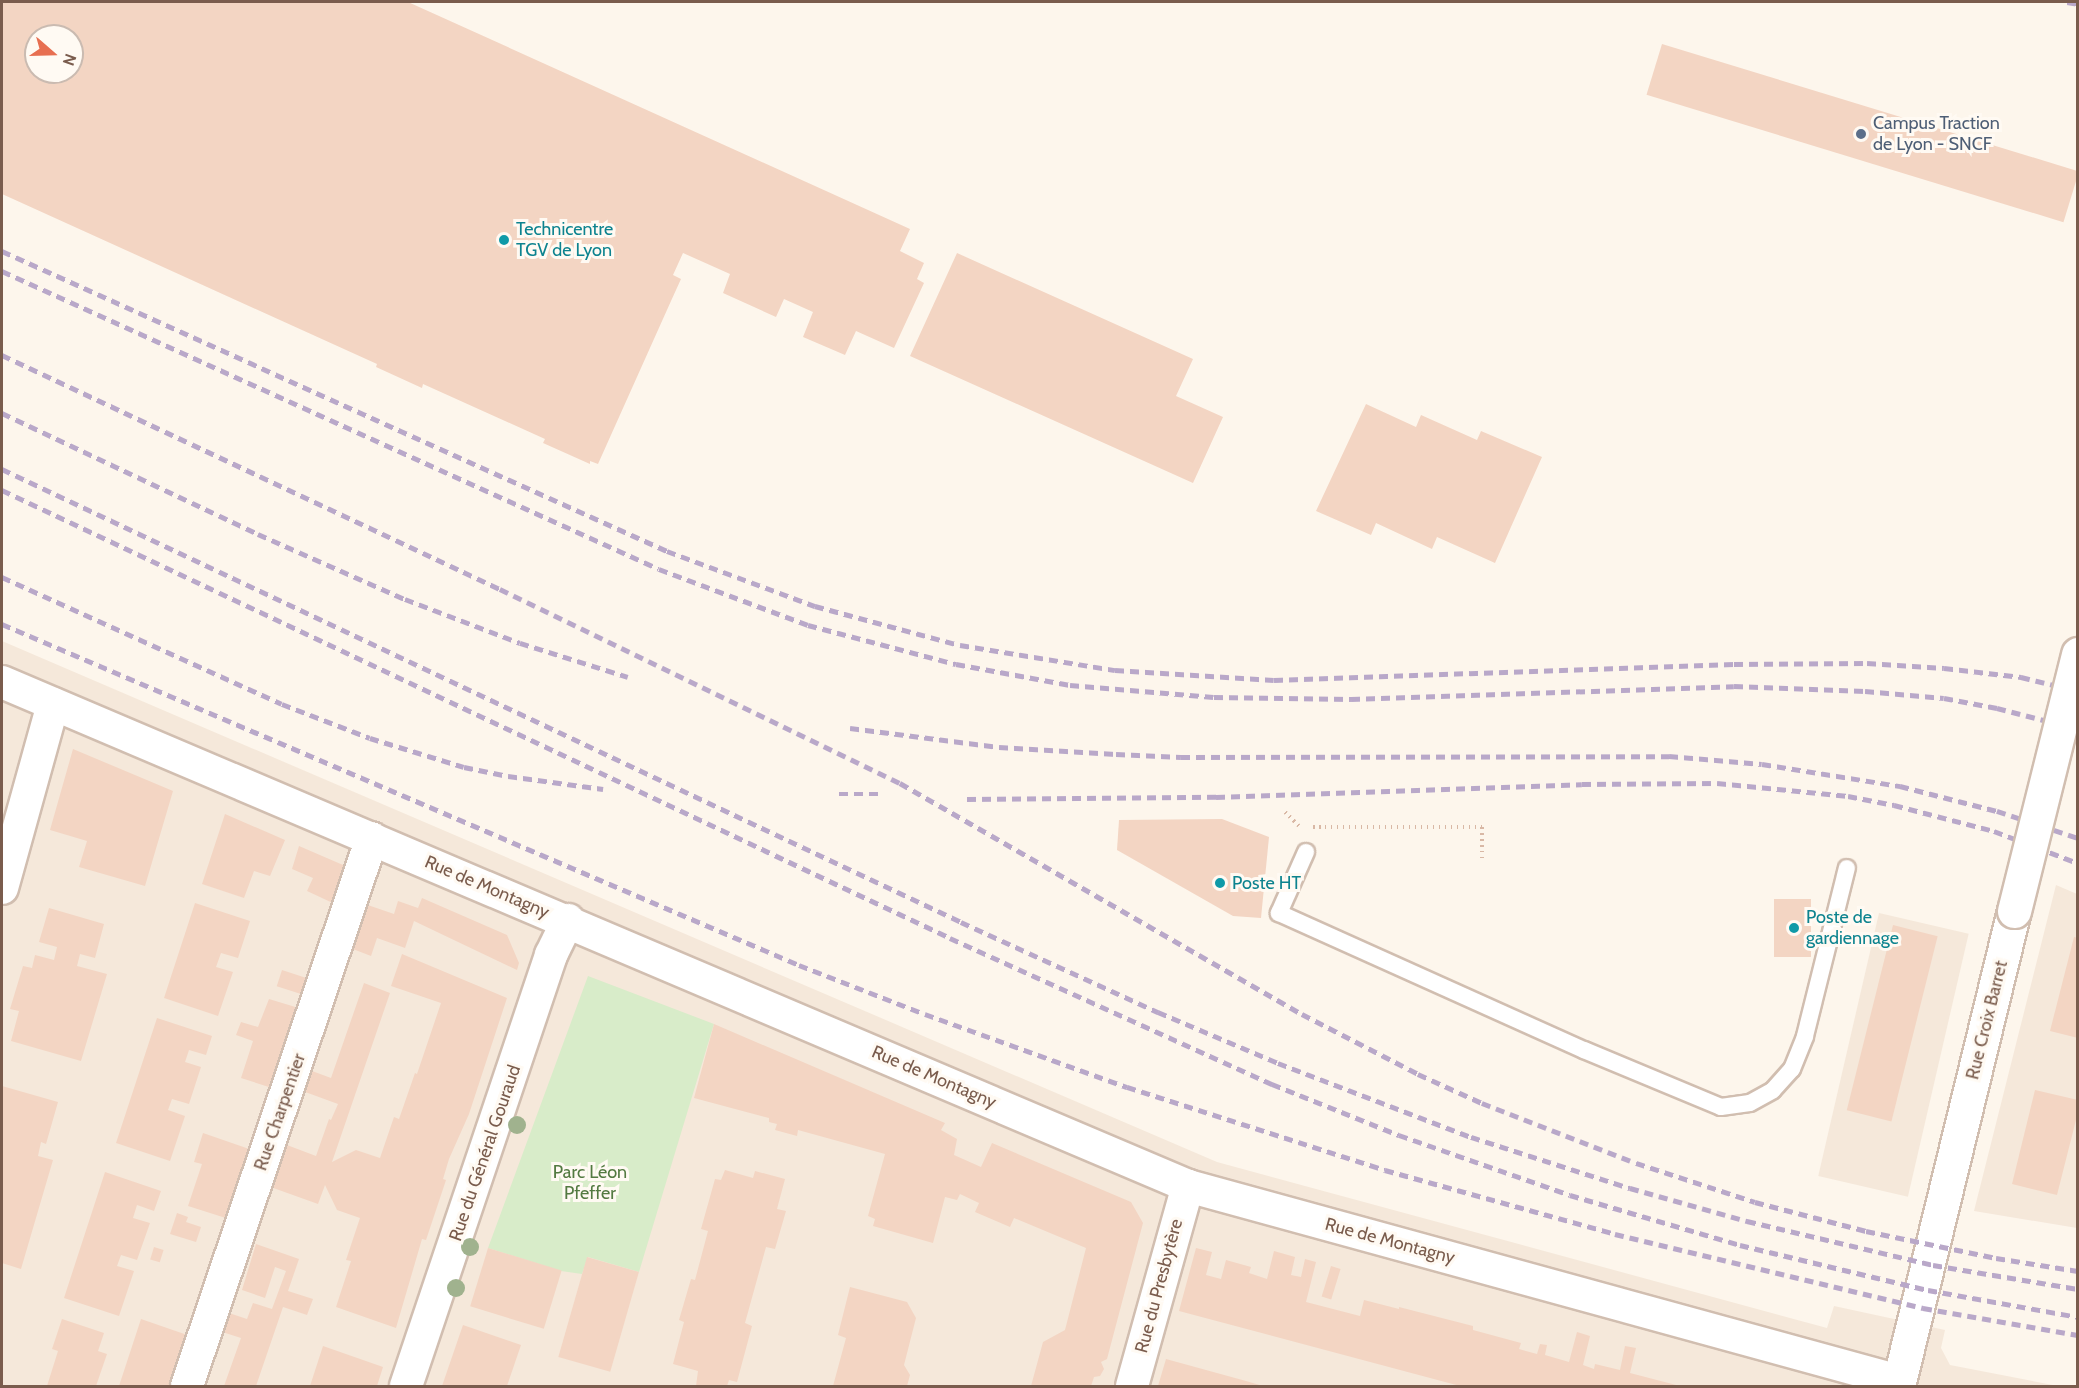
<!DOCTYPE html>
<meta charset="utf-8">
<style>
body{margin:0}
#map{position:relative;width:2079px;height:1388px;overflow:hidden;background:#fdf6ec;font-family:Cabin,sans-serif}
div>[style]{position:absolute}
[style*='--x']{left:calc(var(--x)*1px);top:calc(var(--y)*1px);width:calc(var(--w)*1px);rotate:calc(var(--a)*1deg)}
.residential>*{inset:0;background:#f5e8da;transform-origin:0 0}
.green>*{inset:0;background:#d8ecc9}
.building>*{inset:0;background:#f3d5c3;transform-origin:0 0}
.path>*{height:4px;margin-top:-2px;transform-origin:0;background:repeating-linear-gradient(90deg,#d9b8a5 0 1.5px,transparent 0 6px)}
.roads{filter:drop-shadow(2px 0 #d1beb0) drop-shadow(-2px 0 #d1beb0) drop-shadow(0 2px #d1beb0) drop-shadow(0 -2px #d1beb0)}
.service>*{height:16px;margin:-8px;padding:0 8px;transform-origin:8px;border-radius:8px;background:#fff}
.minor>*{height:32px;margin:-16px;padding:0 16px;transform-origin:16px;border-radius:16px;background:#fff}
.tertiary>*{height:33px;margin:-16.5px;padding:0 16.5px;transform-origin:16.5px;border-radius:16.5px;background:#fff}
.rail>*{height:4.5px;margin-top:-2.25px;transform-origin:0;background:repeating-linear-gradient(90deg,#b9a8c9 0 9px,transparent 0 15px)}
.bridges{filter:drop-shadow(2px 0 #d1beb0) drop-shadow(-2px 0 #d1beb0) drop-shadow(0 2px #d1beb0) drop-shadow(0 -2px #d1beb0)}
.tertiary-bridge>*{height:33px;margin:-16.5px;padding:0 16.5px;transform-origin:16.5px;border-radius:16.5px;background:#fff}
.trees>*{width:18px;height:18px;margin:-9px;border-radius:50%;background:#a0b28e}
.dots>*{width:16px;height:16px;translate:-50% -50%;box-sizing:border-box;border:3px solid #fffaf3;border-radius:50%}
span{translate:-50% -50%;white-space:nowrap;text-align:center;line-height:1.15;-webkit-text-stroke:6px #fffaf3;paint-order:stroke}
.service-label{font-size:18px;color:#4e5e75}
.left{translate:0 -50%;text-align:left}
.culture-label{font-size:18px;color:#0d838f}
.street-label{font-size:18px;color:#7a5c4d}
.park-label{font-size:18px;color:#537a41}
.frame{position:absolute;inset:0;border:3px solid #7a5c4d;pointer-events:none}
.north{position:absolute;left:24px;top:24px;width:60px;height:60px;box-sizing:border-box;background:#fffaf3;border:2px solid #cabbb1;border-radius:50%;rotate:110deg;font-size:16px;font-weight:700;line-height:24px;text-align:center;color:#7a5c4d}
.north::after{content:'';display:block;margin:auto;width:21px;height:27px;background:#e76f51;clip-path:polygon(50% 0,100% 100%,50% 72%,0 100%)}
</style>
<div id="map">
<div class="residential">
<div style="clip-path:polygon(2px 641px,1217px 1162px,1827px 1328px,1834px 1306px,1945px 1330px,1941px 1348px,1950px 1365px,2058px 1386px,2px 1386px)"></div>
<div style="clip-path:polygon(2056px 885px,2077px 894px,2077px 1228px,1974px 1211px)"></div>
<div style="left:1879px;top:913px;width:92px;height:270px;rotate:13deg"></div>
</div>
<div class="green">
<div style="clip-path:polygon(588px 976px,714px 1024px,639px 1272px,588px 1257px,582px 1274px,561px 1271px,488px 1248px)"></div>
</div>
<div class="building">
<div style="clip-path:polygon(evenodd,2px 2px,408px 2px,910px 229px,900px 251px,924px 263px,917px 279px,924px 283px,894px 348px,856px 331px,845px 355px,803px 337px,813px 312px,784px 299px,776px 317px,723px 293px,730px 274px,683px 253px,673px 275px,681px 279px,671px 301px,598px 464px,590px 461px,590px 464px,543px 443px,545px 439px,423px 384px,422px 388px,376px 367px,377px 364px,2px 194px,2px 2px,36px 36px,72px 36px,72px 72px,36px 72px,36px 36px)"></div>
<div style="left:1662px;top:44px;width:436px;height:53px;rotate:17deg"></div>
<div style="clip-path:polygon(957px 253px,1193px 359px,1176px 396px,1223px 417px,1193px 483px,910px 356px)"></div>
<div style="clip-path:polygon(1366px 404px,1416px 427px,1421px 415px,1477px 440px,1481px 431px,1542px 457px,1495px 563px,1437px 537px,1432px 549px,1376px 523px,1371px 535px,1316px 511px)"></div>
<div style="clip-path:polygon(73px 749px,173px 791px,145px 886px,79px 867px,87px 841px,50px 830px)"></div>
<div style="clip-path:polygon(225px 814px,285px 840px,270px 876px,254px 871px,244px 898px,202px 884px)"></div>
<div style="clip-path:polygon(1222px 819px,1269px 837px,1261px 918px,1233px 916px,1117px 850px,1119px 820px)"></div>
<div style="clip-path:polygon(299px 846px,350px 868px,337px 905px,307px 891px,313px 878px,292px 869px)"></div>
<div style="clip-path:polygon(422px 898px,507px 935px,519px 963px,517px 970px,414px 921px,405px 948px,377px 938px,371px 956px,345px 946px,359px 902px,394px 914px,398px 901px,418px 908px)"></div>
<div style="left:1774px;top:899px;width:37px;height:58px"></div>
<div style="clip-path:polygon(195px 903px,250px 921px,238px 958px,221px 953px,216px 967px,233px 972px,218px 1016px,164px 998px)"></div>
<div style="clip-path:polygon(49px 908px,104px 924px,95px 958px,80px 954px,77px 966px,107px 974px,81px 1061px,11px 1041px,19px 1011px,10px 1009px,23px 966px,32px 968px,35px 955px,54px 960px,57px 947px,39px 942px)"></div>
<div style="left:1893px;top:925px;width:46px;height:191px;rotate:14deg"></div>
<div style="clip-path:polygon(2074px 937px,2078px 938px,2078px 1038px,2050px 1031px)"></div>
<div style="clip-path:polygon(402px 954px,507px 998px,469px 1114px,449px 1159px,443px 1179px,446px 1180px,426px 1240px,422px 1239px,396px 1328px,336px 1307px,351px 1261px,346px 1260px,360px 1218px,337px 1210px,325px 1185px,318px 1204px,265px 1185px,279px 1142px,316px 1156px,329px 1119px,331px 1120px,338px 1104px,297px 1089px,304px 1068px,331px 1078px,364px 983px,390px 993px,332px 1162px,356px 1150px,380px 1158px,394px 1117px,399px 1119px,415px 1073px,417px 1074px,441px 1003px,391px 986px)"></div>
<div style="left:282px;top:970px;width:32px;height:17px;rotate:18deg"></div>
<div style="clip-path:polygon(269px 999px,302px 1009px,275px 1089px,241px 1078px,253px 1041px,236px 1035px,241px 1022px,258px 1027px)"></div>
<div style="clip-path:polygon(157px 1018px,212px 1036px,206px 1055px,189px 1050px,185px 1062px,201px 1067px,189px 1104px,172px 1099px,168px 1110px,185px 1116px,170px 1161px,116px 1143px)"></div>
<div style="clip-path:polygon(714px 1024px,945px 1123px,941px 1130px,957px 1139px,954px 1155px,981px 1167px,992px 1143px,1131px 1202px,1143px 1223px,1107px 1359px,1101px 1362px,1104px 1369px,1100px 1376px,1094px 1377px,1091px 1386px,1031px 1386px,1043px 1342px,1065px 1330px,1086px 1248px,1014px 1218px,1010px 1227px,975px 1212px,979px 1203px,960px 1194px,957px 1200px,945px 1197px,933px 1243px,873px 1226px,875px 1219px,868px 1216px,885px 1154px,798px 1130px,797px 1136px,775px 1130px,777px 1124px,769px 1122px,769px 1118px,694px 1098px)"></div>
<div style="clip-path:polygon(2px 1086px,58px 1102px,46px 1144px,41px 1142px,38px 1156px,53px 1160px,21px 1269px,2px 1263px)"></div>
<div style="clip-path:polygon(2035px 1090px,2078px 1100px,2078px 1112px,2057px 1195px,2012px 1184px)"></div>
<div style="clip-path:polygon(203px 1133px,255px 1151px,232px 1220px,188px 1206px,202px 1164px,194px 1162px)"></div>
<div style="clip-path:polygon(725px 1170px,753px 1178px,755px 1171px,785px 1179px,777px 1209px,786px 1211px,775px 1249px,766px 1247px,745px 1323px,752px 1326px,737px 1382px,729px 1380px,727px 1386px,696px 1386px,698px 1371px,673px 1364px,684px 1322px,679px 1320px,691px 1279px,695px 1280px,708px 1231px,701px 1229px,715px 1179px,721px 1180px)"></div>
<div style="clip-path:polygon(105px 1172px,161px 1191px,154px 1211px,137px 1205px,133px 1218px,150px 1223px,137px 1260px,121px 1255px,117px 1266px,134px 1271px,119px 1316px,64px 1298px)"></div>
<div style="clip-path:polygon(177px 1213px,188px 1217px,186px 1222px,201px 1227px,196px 1242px,170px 1234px)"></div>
<div style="clip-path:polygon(256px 1244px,299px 1259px,288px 1291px,313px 1299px,307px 1315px,283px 1307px,256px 1386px,224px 1386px,241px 1338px,216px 1330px,223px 1311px,247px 1319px,253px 1303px,272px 1309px,286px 1271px,275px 1267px,265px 1298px,242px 1290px)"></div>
<div style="left:154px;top:1247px;width:10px;height:13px;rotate:17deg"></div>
<div style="left:488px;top:1248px;width:77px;height:61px;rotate:17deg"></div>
<div style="clip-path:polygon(1196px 1248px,1212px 1252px,1206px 1275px,1221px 1279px,1226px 1260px,1251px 1267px,1249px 1273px,1267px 1279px,1274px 1251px,1295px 1257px,1291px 1275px,1301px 1277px,1305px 1259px,1316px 1262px,1306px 1302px,1360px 1316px,1364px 1300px,1399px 1309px,1399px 1307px,1473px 1326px,1473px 1330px,1521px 1343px,1519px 1349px,1537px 1354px,1540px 1344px,1547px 1345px,1545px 1355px,1569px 1362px,1577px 1332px,1590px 1336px,1583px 1365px,1594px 1369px,1595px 1364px,1620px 1370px,1625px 1346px,1636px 1348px,1630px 1373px,1680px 1386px,1460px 1386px,1179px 1311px)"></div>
<div style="left:587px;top:1257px;width:54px;height:104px;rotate:16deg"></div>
<div style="left:1331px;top:1266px;width:10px;height:32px;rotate:17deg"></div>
<div style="clip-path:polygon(850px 1287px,907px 1302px,916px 1318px,904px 1365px,910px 1375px,907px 1386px,833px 1386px,846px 1338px,838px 1335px)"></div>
<div style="clip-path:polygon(62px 1319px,104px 1333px,98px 1351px,107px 1354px,96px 1386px,47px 1386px,58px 1351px,52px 1349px)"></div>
<div style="clip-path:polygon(141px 1319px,193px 1337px,176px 1386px,119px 1386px)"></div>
<div style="clip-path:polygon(463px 1325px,521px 1345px,507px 1386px,442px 1386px)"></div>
<div style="clip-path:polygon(323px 1346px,383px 1367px,377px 1386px,310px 1386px)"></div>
<div style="clip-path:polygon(1166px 1359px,1246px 1381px,1263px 1386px,1158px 1386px)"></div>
</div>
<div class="path">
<div style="--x:1285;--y:812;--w:21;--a:45"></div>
<div style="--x:1313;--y:827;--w:169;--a:0"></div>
<div style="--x:1482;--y:827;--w:32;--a:90"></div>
</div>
<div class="roads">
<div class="service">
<div style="--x:1306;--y:852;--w:67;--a:113.9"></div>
<div style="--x:1279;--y:913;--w:334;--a:24.2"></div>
<div style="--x:1584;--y:1050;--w:148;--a:22.6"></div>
<div style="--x:1721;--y:1107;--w:29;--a:-8"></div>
<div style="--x:1750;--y:1103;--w:26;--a:-29"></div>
<div style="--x:1773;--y:1090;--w:28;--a:-48"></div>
<div style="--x:1792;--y:1069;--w:35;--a:-68"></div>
<div style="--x:1805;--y:1036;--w:173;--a:-76"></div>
</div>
<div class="minor">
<div style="--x:2;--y:682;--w:1289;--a:23.02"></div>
<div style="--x:1188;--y:1186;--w:737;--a:15.34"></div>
<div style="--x:2;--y:888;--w:191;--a:-74.5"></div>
<div style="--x:187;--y:1386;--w:578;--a:-71.35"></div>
<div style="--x:406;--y:1386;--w:455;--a:-71.4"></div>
<div style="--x:551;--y:955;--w:39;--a:-64"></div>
<div style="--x:1132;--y:1386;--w:208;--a:-74.4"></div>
</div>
<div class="tertiary">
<div style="--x:1898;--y:1386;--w:489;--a:-76.3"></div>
</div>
</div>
<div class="rail">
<div style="--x:2067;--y:2;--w:11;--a:10"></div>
<div style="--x:2;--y:251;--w:730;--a:24.28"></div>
<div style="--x:667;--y:551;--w:158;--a:20.4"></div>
<div style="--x:815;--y:606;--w:150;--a:15.1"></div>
<div style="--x:960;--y:645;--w:157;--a:9.2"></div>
<div style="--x:1115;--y:670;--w:159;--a:3.6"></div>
<div style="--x:1274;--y:680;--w:460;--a:-2"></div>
<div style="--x:1734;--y:664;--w:133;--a:-0.4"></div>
<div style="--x:1867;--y:663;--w:77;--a:3.7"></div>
<div style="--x:1944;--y:668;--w:78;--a:6.7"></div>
<div style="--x:2021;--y:677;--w:59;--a:13.8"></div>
<div style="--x:2;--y:271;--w:721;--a:24.4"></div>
<div style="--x:659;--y:569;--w:159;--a:20.6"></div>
<div style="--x:808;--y:625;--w:153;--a:14.8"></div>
<div style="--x:956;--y:664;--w:116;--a:10.4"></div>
<div style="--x:1070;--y:685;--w:144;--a:4.8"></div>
<div style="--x:1214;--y:697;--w:137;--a:0.8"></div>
<div style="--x:1351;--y:699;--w:383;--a:-1.9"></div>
<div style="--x:1734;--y:686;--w:131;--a:2.2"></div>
<div style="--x:1865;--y:691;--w:79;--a:5.1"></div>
<div style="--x:1944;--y:698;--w:54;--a:10.7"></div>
<div style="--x:1997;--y:708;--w:84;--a:14.5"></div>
<div style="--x:2;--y:355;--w:550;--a:25.17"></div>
<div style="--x:500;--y:589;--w:445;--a:25.9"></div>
<div style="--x:900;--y:783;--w:464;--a:29.9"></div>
<div style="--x:1302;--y:1014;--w:131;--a:27.3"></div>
<div style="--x:1418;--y:1074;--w:70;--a:24.4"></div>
<div style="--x:1482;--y:1103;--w:165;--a:21.3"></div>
<div style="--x:1636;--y:1163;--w:125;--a:18.1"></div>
<div style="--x:1755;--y:1202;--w:115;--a:14.6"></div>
<div style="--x:1866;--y:1231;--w:133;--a:11.7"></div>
<div style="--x:1996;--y:1258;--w:83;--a:9"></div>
<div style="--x:2;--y:413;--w:283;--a:25.3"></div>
<div style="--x:258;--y:534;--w:161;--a:23.9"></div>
<div style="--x:405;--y:599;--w:123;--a:20.9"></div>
<div style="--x:520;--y:643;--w:113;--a:17.5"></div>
<div style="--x:2;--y:469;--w:1061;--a:25.28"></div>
<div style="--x:961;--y:922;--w:217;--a:24.6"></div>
<div style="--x:1158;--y:1012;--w:130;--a:23"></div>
<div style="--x:1278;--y:1063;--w:207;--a:21"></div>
<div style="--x:1471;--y:1137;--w:167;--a:17.8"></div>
<div style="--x:1630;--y:1188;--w:122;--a:15.8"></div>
<div style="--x:1747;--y:1221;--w:191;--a:13.3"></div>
<div style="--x:1933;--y:1265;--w:147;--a:9.4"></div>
<div style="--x:2;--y:490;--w:1049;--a:25.29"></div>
<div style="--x:950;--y:938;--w:354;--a:24.4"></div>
<div style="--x:1272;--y:1084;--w:137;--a:21.9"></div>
<div style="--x:1399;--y:1135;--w:181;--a:19.3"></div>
<div style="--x:1570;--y:1195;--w:177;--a:16.4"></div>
<div style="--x:1740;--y:1245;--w:193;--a:13.5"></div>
<div style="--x:1928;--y:1290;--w:152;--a:10.2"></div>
<div style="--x:2;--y:577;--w:307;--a:24.4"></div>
<div style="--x:282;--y:704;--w:94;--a:21.1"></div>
<div style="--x:370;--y:738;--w:98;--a:17.1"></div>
<div style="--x:464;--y:767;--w:45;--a:11.6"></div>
<div style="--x:508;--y:776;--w:96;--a:7.8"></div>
<div style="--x:2;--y:624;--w:867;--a:23.16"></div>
<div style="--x:799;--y:965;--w:135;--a:21.3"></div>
<div style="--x:925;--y:1014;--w:215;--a:19.9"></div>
<div style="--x:1127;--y:1087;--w:271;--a:17.8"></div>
<div style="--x:1385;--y:1170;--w:239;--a:15.5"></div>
<div style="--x:1615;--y:1234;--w:317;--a:13.5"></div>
<div style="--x:1923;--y:1308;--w:157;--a:9.9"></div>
<div style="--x:850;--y:728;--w:150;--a:7.3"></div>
<div style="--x:999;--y:747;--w:117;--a:3.4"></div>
<div style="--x:1116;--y:754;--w:65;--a:2.6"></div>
<div style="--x:1181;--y:757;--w:488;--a:-0.1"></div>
<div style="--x:1669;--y:756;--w:93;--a:4.9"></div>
<div style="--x:1762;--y:764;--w:140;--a:9.1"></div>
<div style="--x:1900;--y:786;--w:100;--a:14.5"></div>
<div style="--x:1997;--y:811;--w:85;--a:18.4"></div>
<div style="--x:839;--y:794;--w:44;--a:0"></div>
<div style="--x:967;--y:799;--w:249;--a:-0.5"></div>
<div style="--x:1216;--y:797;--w:366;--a:-2"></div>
<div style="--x:1582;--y:784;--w:135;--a:-0.4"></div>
<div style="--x:1717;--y:783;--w:132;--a:5.7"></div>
<div style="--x:1848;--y:796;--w:47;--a:11.1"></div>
<div style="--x:1894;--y:805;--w:103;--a:14.6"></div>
<div style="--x:1994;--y:831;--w:90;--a:20.9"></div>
</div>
<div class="bridges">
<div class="tertiary-bridge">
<div style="--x:2014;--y:911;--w:265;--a:-76"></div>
</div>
</div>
<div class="trees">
<div style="left:517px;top:1125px"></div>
<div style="left:470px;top:1247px"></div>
<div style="left:456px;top:1288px"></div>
</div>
<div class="dots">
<div style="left:1861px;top:134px;background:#5c6f8a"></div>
<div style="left:504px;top:240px;background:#0f9aa8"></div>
<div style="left:1220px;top:883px;background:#0f9aa8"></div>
<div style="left:1794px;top:928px;background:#0f9aa8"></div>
</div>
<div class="service-label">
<span class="left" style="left:1873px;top:134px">Campus Traction<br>de Lyon - SNCF</span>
</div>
<div class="culture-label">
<span class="left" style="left:516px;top:240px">Technicentre<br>TGV de Lyon</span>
<span class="left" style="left:1232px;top:883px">Poste HT</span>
<span class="left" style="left:1806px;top:928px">Poste de<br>gardiennage</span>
</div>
<div class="street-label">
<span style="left:487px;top:887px;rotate:23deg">Rue de Montagny</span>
<span style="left:1987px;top:1020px;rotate:-76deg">Rue Croix Barret</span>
<span style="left:934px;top:1077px;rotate:23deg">Rue de Montagny</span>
<span style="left:280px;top:1112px;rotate:-71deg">Rue Charpentier</span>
<span style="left:485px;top:1153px;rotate:-71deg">Rue du Général Gouraud</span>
<span style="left:1390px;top:1241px;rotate:15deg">Rue de Montagny</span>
<span style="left:1159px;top:1286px;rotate:-75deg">Rue du Presbytère</span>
</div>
<div class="park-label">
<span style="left:590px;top:1183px">Parc Léon<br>Pfeffer</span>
</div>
<div class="frame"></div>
<div class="north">N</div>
</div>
